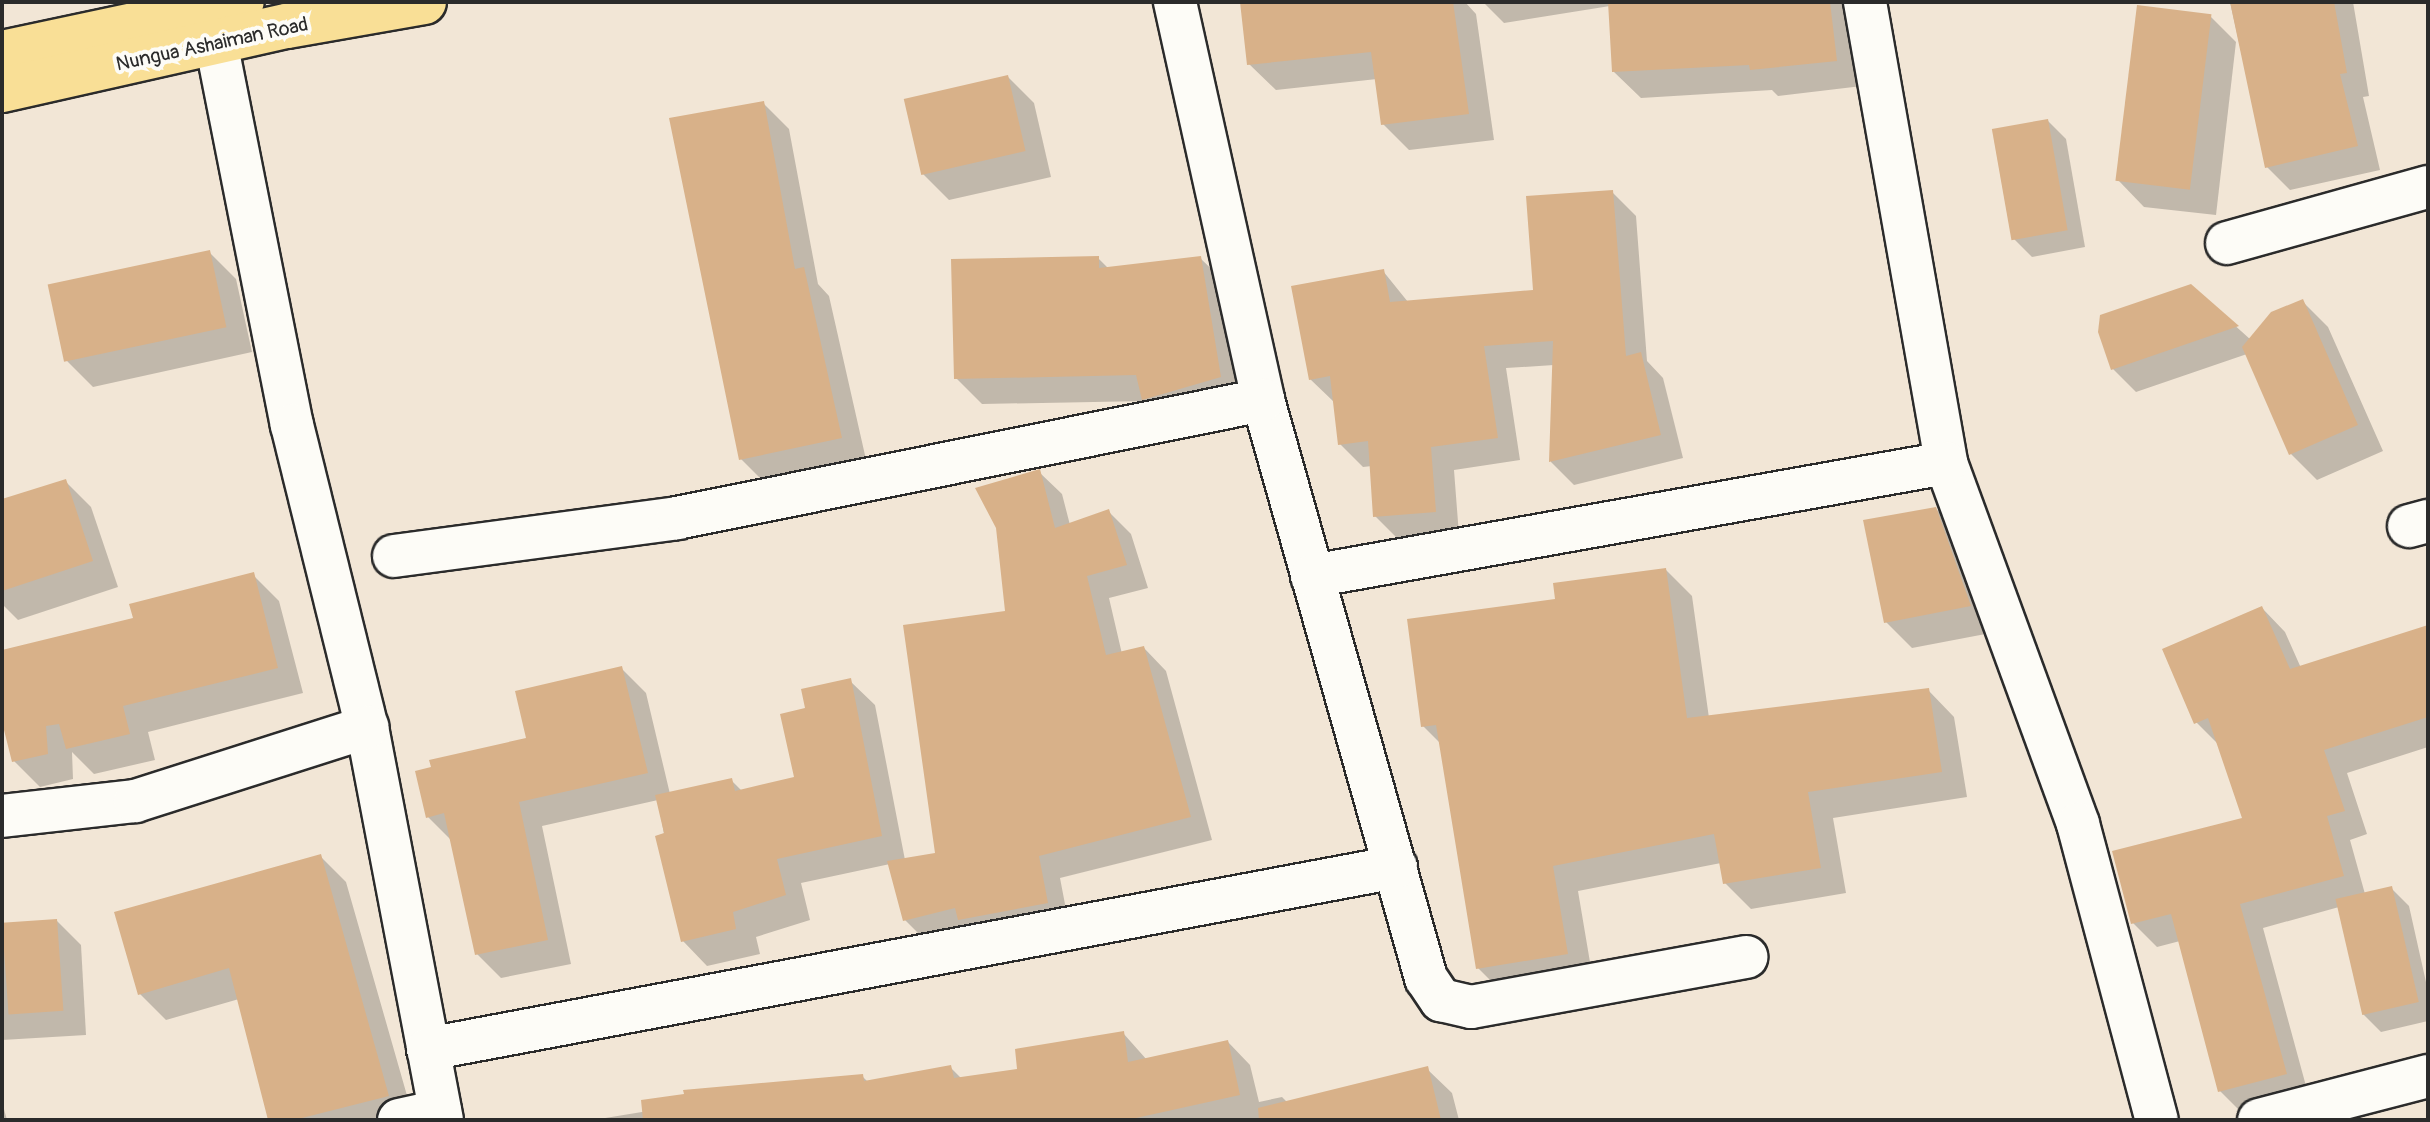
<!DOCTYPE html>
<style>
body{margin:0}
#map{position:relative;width:2430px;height:1122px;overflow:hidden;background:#f2e6d6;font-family:Pangolin,sans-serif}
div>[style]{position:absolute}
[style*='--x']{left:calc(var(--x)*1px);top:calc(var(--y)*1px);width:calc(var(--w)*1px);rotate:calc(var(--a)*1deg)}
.shadow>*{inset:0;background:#0003}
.building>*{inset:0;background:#d8b189;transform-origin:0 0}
.roads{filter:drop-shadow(2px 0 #2b2b2b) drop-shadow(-2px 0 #2b2b2b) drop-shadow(0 2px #2b2b2b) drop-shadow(0 -2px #2b2b2b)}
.minor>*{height:42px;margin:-21px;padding:0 21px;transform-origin:21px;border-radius:21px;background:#fdfcf7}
.primary>*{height:44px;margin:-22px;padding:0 22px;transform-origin:22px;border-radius:22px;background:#f9df96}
span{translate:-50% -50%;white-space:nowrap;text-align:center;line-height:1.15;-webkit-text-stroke:8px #fdfcf7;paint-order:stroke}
.street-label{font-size:20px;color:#2b2b2b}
.frame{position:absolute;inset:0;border:4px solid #2b2b2b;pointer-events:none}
</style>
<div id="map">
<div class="shadow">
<div style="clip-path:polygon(1242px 2px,1465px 2px,1476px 14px,1494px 140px,1409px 150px,1383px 124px,1377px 79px,1276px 90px,1249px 64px)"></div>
<div style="clip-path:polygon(1483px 2px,1852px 2px,1862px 86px,1778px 96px,1772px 90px,1641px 98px,1614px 72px,1610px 6px,1504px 23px)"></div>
<div style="clip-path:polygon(2230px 2px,2353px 2px,2369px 96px,2363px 97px,2380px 170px,2290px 190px,2267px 167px)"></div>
<div style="clip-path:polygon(2210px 16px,2236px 42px,2216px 215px,2144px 207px,2118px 180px)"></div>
<div style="clip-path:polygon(1008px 77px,1034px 103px,1051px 177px,949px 200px,923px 174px)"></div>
<div style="clip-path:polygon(763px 103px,789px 129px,818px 284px,829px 296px,867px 464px,767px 485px,741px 459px)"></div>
<div style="clip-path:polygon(2048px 121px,2066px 139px,2085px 247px,2032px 257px,2014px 239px)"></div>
<div style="clip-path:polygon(1612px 192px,1636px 216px,1647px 361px,1663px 378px,1683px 458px,1574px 485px,1551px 462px,1554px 365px,1506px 368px,1520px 460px,1454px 470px,1459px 535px,1398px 539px,1375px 516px,1372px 466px,1363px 467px,1340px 444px,1334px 402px,1310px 379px,1383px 271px,1408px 302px,1536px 291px)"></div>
<div style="clip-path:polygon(210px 253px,236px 279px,252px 352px,93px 387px,67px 361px)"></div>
<div style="clip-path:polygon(1098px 258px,1109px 269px,1200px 258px,1227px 284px,1246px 403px,1170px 425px,1146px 401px,982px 404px,956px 378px)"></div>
<div style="clip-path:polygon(2191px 286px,2251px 340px,2302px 301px,2328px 327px,2383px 451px,2317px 480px,2291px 454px,2247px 354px,2136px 392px,2113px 369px)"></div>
<div style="clip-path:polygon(1039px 472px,1062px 494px,1070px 525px,1108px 511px,1131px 534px,1148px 588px,1109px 598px,1122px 654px,1144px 648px,1166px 671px,1212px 840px,1060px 878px,1069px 925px,927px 942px,905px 920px,890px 864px,801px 883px,810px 920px,756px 937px,760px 954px,707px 966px,683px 941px,658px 800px,542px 826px,571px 964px,501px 978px,477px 954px,452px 841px,428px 817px,621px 668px,646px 693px,670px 794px,731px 780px,742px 791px,796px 778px,807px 710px,850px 681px,875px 705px,905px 860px,938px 854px,1007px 613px)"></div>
<div style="clip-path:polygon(65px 481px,91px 507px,118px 587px,18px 620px,2px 604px,2px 501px)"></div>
<div style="clip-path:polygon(1936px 509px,1962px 535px,1996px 632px,1912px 648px,1886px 622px)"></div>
<div style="clip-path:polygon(1666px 570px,1692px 596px,1709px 718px,1928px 690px,1954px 717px,1967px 797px,1833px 818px,1846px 893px,1751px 909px,1725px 883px,1721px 863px,1578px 891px,1593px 980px,1504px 994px,1478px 968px,1441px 744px,1423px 726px,1558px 601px)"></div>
<div style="clip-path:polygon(253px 575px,279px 601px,303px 693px,148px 732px,155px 760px,94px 774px,72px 752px,73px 779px,40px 787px,14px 761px,2px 713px,2px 652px,135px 620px)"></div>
<div style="clip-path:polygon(2262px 608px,2285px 632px,2301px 668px,2428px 627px,2428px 747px,2347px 773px,2367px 834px,2350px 840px,2365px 894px,2391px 888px,2409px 906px,2428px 991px,2428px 1021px,2381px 1032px,2363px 1014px,2339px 907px,2263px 928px,2309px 1097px,2243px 1114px,2220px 1091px,2180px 941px,2157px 947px,2133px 923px,2244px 820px,2220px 746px,2196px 722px)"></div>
<div style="clip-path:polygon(320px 856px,346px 882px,414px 1120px,270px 1120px,239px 999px,166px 1020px,140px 994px)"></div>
<div style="clip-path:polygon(57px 921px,81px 945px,86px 1035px,2px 1040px,2px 924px)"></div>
<div style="clip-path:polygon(1123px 1033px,1147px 1060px,1228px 1042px,1250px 1065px,1259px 1102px,1282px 1097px,1288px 1103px,1427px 1069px,1452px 1093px,1459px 1120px,593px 1120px,862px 1076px,868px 1082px,951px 1068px,962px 1079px,1020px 1071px)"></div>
<div style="clip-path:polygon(2px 1102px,7px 1120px,2px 1120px)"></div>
</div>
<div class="building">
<div style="clip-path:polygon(1240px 2px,1453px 2px,1469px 114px,1381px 125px,1371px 52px,1247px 65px)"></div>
<div style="clip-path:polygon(1608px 2px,1830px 2px,1837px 61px,1750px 70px,1749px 65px,1612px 72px)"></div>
<div style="clip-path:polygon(2230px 2px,2334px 2px,2347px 73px,2340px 74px,2358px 146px,2265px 168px)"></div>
<div style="left:2137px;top:5px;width:75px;height:177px;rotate:7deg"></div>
<div style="left:1008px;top:75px;width:78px;height:107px;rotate:77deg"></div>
<div style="clip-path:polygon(764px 101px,795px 269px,804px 267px,842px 438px,739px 460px,669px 118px)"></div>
<div style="left:2048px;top:119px;width:113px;height:57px;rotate:80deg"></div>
<div style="clip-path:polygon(1613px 190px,1626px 356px,1641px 352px,1661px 435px,1549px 462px,1553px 341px,1484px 346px,1498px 438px,1431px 447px,1436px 512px,1373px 517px,1368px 441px,1338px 445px,1330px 376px,1309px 380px,1291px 286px,1384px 269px,1390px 302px,1533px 290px,1526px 196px)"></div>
<div style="left:210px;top:250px;width:79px;height:166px;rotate:78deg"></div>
<div style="clip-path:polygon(1099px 256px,1099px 268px,1201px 256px,1221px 377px,1142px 400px,1136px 375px,954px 379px,951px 259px)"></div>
<div style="clip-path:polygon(2191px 284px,2239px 326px,2111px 370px,2098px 332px,2100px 315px)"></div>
<div style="clip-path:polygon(2303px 299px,2358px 425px,2289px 455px,2242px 347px,2271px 312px)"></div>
<div style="clip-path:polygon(1040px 469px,1055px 528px,1109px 509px,1127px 565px,1087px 576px,1106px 655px,1144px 646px,1191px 817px,1039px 856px,1048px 903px,958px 920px,955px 908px,903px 921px,887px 861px,935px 853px,903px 625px,1005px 611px,996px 528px,975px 488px)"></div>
<div style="clip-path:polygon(66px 479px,93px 561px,2px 591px,2px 499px)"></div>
<div style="clip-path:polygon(1936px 507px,1971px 606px,1884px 623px,1863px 520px)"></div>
<div style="clip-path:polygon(1666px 568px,1687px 718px,1929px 688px,1942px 772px,1808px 792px,1821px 868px,1723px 884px,1714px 834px,1553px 866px,1568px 954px,1476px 969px,1436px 725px,1421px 727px,1407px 619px,1555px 599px,1553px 583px)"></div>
<div style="clip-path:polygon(254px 572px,278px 668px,123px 706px,130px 734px,66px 749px,59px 724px,46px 726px,48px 754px,12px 762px,2px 722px,2px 650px,133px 618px,129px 604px)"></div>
<div style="clip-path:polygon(2262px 606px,2290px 669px,2428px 625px,2428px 717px,2324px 750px,2345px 811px,2327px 816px,2344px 876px,2240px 904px,2287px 1074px,2218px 1092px,2171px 914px,2131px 924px,2112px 851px,2242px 818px,2208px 718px,2194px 724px,2162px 649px)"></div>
<div style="clip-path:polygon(622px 666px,648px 773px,519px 802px,548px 940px,475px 955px,444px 813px,426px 818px,415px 771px,431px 767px,429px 760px,526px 738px,515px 691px)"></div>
<div style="clip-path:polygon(851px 678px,882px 836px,777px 859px,786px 895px,733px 912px,736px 929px,681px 942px,655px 836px,664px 833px,655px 795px,732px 778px,735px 791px,794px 777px,780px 714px,805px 708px,801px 689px)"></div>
<div style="clip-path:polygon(321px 854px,389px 1096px,294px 1120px,268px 1120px,229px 968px,138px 995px,114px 912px)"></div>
<div style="left:2392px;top:886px;width:119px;height:58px;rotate:77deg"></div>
<div style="left:57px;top:919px;width:92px;height:55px;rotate:86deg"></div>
<div style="clip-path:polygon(1124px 1031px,1128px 1062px,1228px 1040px,1240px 1095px,1127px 1120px,643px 1120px,641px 1100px,684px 1094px,683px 1090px,863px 1074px,864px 1081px,951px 1065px,954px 1078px,1017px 1069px,1015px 1049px)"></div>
<div style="clip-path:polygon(1428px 1066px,1441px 1120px,1259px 1120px,1258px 1108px)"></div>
</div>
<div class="roads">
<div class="minor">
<div style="--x:1175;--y:2;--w:408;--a:77.5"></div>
<div style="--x:1263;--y:400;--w:601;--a:74.25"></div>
<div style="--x:1426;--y:978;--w:27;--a:56"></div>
<div style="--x:1441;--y:1000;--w:31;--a:13"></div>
<div style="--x:1471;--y:1007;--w:280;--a:-10.3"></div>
<div style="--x:1865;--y:2;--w:468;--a:80"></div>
<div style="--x:1946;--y:463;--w:384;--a:69.9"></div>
<div style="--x:2078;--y:824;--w:306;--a:75.1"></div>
<div style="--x:216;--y:42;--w:390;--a:78.8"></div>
<div style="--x:292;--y:425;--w:311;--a:76.1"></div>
<div style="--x:367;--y:727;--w:400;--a:79.2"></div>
<div style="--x:2227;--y:243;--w:209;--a:-15.6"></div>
<div style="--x:2409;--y:526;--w:20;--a:-15"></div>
<div style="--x:394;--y:556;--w:286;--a:-7.6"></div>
<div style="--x:677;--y:518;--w:598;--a:-11.39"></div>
<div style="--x:1312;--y:576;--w:644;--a:-10.11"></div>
<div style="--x:2;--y:816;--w:134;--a:-6.4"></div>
<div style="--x:135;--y:801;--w:244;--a:-17.7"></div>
<div style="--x:428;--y:1049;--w:985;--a:-10.65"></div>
<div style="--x:399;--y:1120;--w:42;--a:-12.4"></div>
<div style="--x:2259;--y:1120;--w:175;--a:-14.6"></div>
</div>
<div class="primary">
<div style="--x:2;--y:53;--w:245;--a:-12"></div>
<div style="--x:2;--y:90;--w:292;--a:-12.7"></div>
<div style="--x:287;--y:26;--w:139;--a:-9.9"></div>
</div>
</div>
<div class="street-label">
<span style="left:212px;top:44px;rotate:-12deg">Nungua Ashaiman Road</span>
</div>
<div class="frame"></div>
</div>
